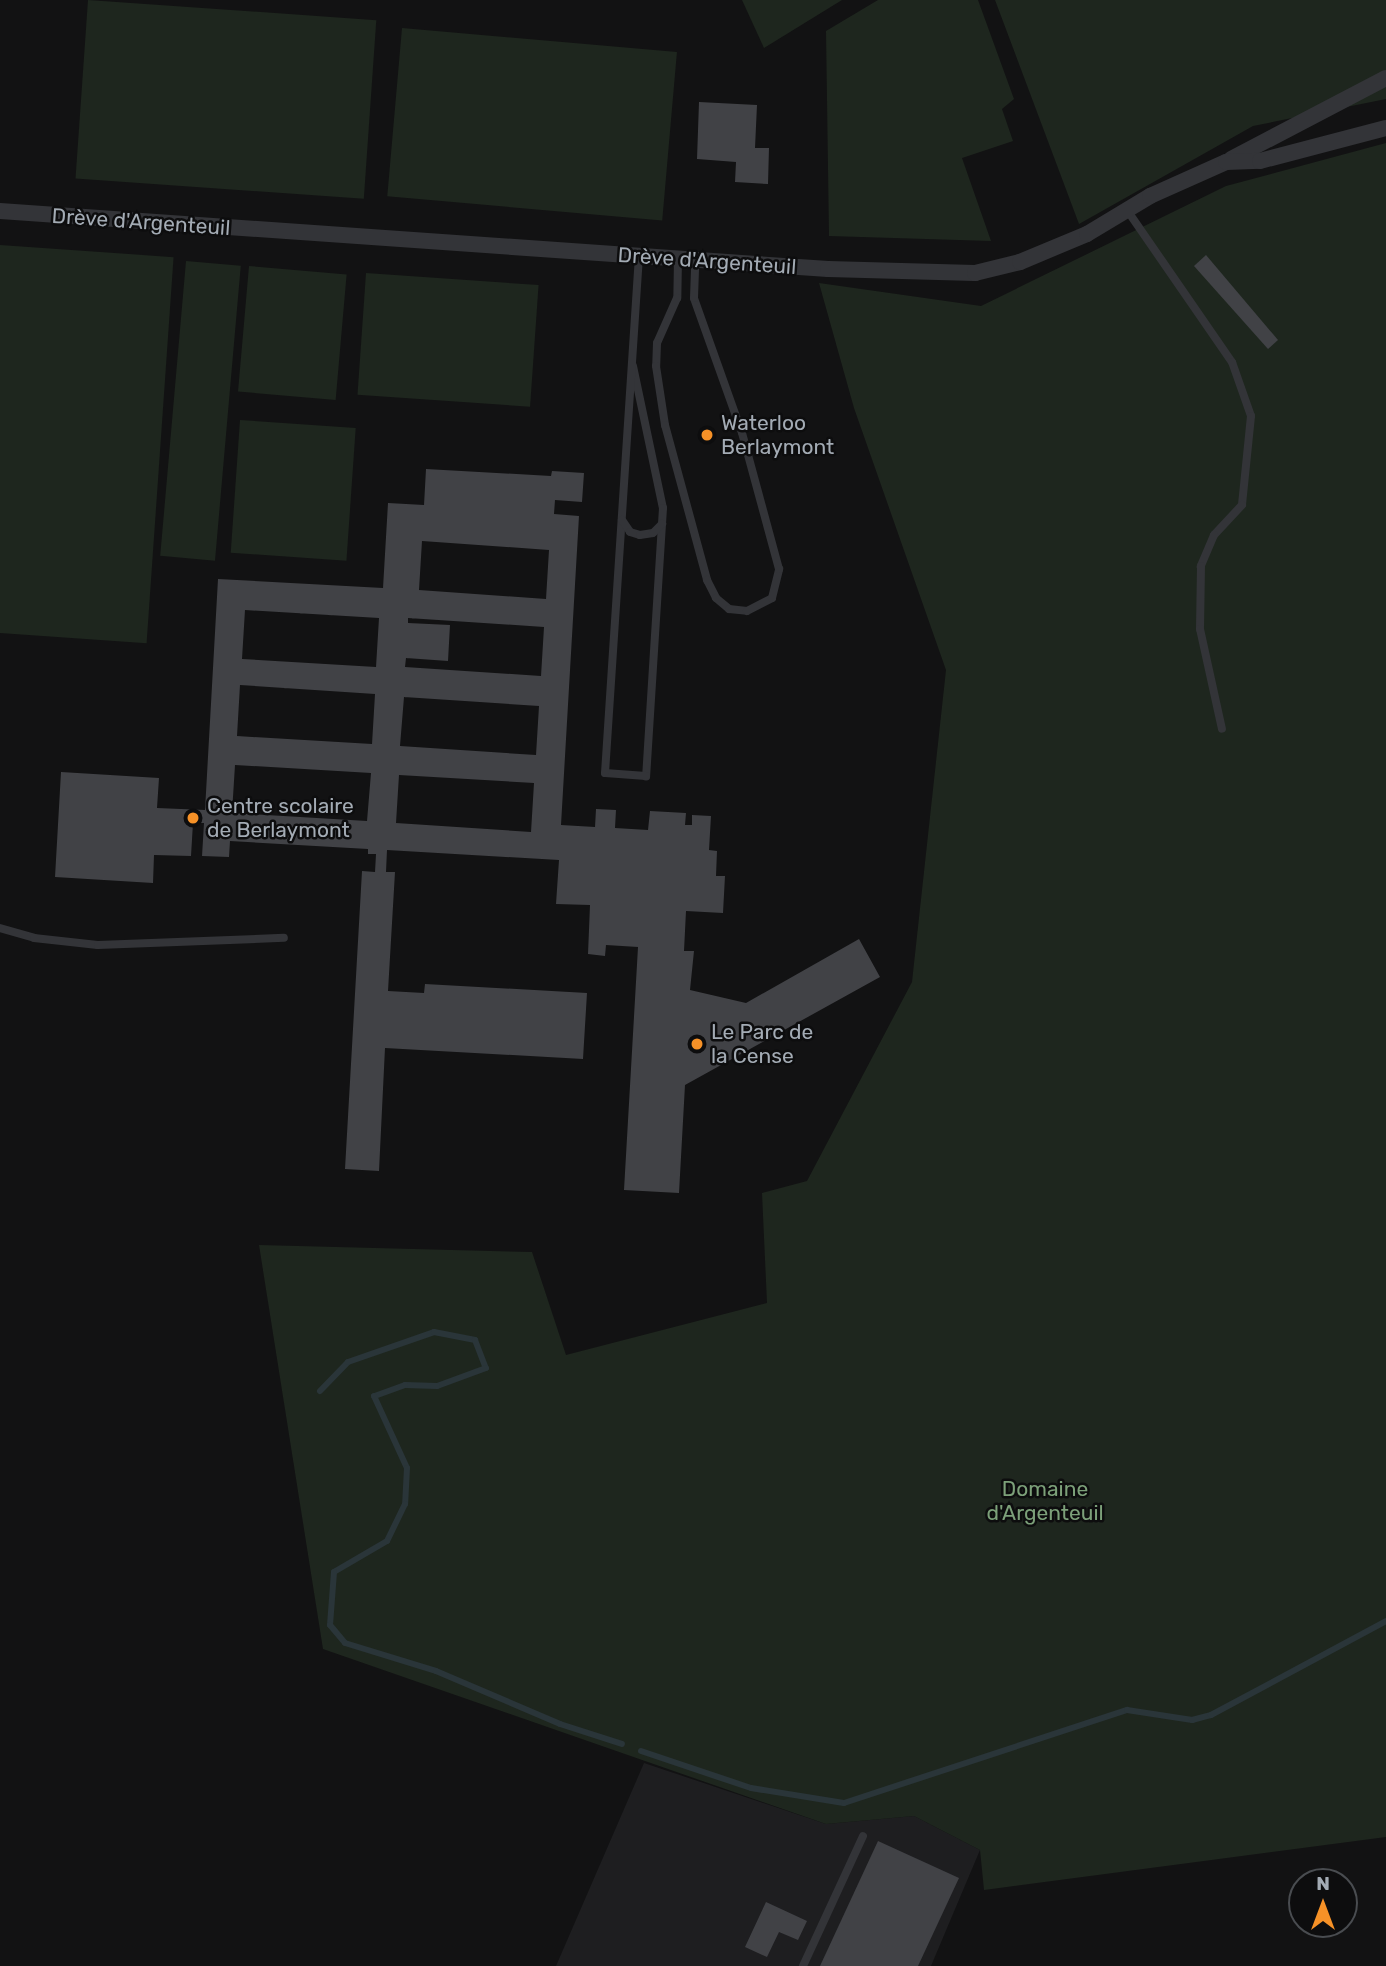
<!DOCTYPE html>
<meta charset="utf-8">
<style>
body{margin:0}
#map{position:relative;width:1386px;height:1966px;overflow:hidden;background:#121213;font-family:Rubik,sans-serif}
div>[style]{position:absolute}
[style*='--x']{left:calc(var(--x)*1px);top:calc(var(--y)*1px);width:calc(var(--w)*1px);rotate:calc(var(--a)*1deg)}
.built>*{inset:0;background:#1e1e20}
.green>*{inset:0;background:#1e261e;transform-origin:0 0}
.stream>*{height:6px;margin:-3px;padding:0 3px;transform-origin:3px;border-radius:3px;background:#2a3539}
.building>*{inset:0;background:#414246}
.service>*{height:8px;margin:-4px;padding:0 4px;transform-origin:4px;border-radius:4px;background:#333438}
.minor>*{height:16px;margin:-8px;padding:0 8px;transform-origin:8px;border-radius:8px;background:#333438}
.dots>*{width:19px;height:19px;translate:-50% -50%;box-sizing:border-box;border:4px solid #0d0d0e;border-radius:50%}
span{translate:-50% -50%;white-space:nowrap;text-align:center;line-height:1.15;-webkit-text-stroke:5px #0d0d0e;paint-order:stroke}
.street-label{font-size:21px;color:#a3abb4}
.poi-label{font-size:21px;color:#a3abb4}
.left{translate:0 -50%;text-align:left}
.park-label{font-size:21px;color:#7ca079}
.north{position:absolute;left:1288px;top:1868px;width:70px;height:70px;box-sizing:border-box;background:#0d0d0e;border:2px solid #494c50;border-radius:50%;rotate:0deg;font-size:19px;font-weight:700;line-height:28px;text-align:center;color:#a3abb4}
.north::after{content:'';display:block;margin:auto;width:24px;height:32px;background:#f69127;clip-path:polygon(50% 0,100% 100%,50% 72%,0 100%)}
</style>
<div id="map">
<div class="built">
<div style="clip-path:polygon(644px 1763px,826px 1824px,914px 1816px,980px 1850px,931px 1966px,556px 1966px)"></div>
</div>
<div class="green">
<div style="left:88px;top:0;width:289px;height:179px;rotate:4deg"></div>
<div style="clip-path:polygon(742px 0,842px 0,764px 48px)"></div>
<div style="clip-path:polygon(878px 0,978px 0,1014px 99px,1002px 109px,1013px 141px,962px 158px,991px 241px,829px 236px,826px 31px)"></div>
<div style="clip-path:polygon(995px 0,1386px 0,1386px 99px,1253px 126px,1079px 224px)"></div>
<div style="left:402px;top:28px;width:276px;height:169px;rotate:5deg"></div>
<div style="clip-path:polygon(1386px 143px,1386px 1837px,984px 1890px,980px 1850px,914px 1816px,826px 1824px,323px 1649px,259px 1245px,532px 1252px,566px 1355px,767px 1303px,762px 1193px,807px 1181px,912px 982px,946px 670px,854px 408px,819px 283px,981px 306px,1226px 186px)"></div>
<div style="left:0;top:245px;width:174px;height:387px;rotate:4deg"></div>
<div style="left:186px;top:261px;width:55px;height:296px;rotate:5deg"></div>
<div style="left:249px;top:266px;width:98px;height:126px;rotate:5deg"></div>
<div style="left:366px;top:273px;width:173px;height:122px;rotate:4deg"></div>
<div style="left:240px;top:420px;width:116px;height:133px;rotate:4deg"></div>
</div>
<div class="stream">
<div style="--x:320;--y:1391;--w:40;--a:-46"></div>
<div style="--x:348;--y:1362;--w:91;--a:-19.2"></div>
<div style="--x:434;--y:1332;--w:42;--a:11"></div>
<div style="--x:475;--y:1340;--w:30;--a:69"></div>
<div style="--x:486;--y:1368;--w:52;--a:159.8"></div>
<div style="--x:437;--y:1386;--w:32;--a:-178"></div>
<div style="--x:405;--y:1385;--w:33;--a:160"></div>
<div style="--x:374;--y:1396;--w:79;--a:65.4"></div>
<div style="--x:407;--y:1468;--w:36;--a:93"></div>
<div style="--x:405;--y:1504;--w:41;--a:115.9"></div>
<div style="--x:387;--y:1541;--w:61;--a:149.7"></div>
<div style="--x:334;--y:1572;--w:53;--a:94.3"></div>
<div style="--x:330;--y:1625;--w:23;--a:50"></div>
<div style="--x:345;--y:1643;--w:95;--a:17.1"></div>
<div style="--x:436;--y:1671;--w:135;--a:23.1"></div>
<div style="--x:560;--y:1724;--w:65;--a:17.9"></div>
<div style="--x:641;--y:1751;--w:116;--a:18.6"></div>
<div style="--x:751;--y:1788;--w:94;--a:9.2"></div>
<div style="--x:844;--y:1803;--w:298;--a:-18.2"></div>
<div style="--x:1127;--y:1710;--w:66;--a:8.7"></div>
<div style="--x:1192;--y:1720;--w:20;--a:-15"></div>
<div style="--x:1211;--y:1715;--w:199;--a:-28.2"></div>
</div>
<div class="building">
<div style="clip-path:polygon(699px 102px,757px 105px,755px 148px,769px 148px,768px 184px,735px 182px,736px 162px,697px 159px)"></div>
<div style="clip-path:polygon(1206px 255px,1278px 340px,1268px 349px,1194px 266px)"></div>
<div style="clip-path:polygon(evenodd,426px 469px,551px 476px,552px 471px,584px 473px,582px 502px,555px 500px,554px 514px,579px 516px,561px 825px,595px 827px,596px 809px,616px 810px,615px 828px,648px 830px,650px 811px,686px 813px,685px 825px,692px 825px,692px 815px,711px 816px,709px 850px,717px 851px,716px 876px,725px 876px,723px 913px,686px 911px,684px 951px,694px 951px,690px 990px,746px 1003px,859px 939px,880px 977px,685px 1085px,679px 1193px,624px 1190px,638px 947px,606px 945px,605px 956px,588px 954px,590px 905px,556px 904px,559px 860px,387px 850px,386px 872px,395px 872px,388px 991px,424px 993px,425px 984px,587px 993px,583px 1059px,385px 1048px,379px 1171px,345px 1169px,362px 871px,375px 872px,376px 854px,368px 854px,368px 849px,230px 841px,229px 857px,202px 856px,204px 823px,193px 823px,191px 856px,154px 855px,153px 883px,55px 877px,61px 772px,159px 778px,157px 808px,205px 810px,218px 579px,383px 588px,388px 503px,424px 505px,426px 469px,422px 541px,549px 550px,546px 599px,419px 590px,422px 541px,426px 469px,245px 610px,379px 618px,376px 667px,242px 659px,245px 610px,426px 469px,408px 618px,544px 627px,541px 676px,405px 667px,406px 658px,448px 661px,450px 625px,408px 623px,408px 618px,426px 469px,240px 685px,375px 694px,372px 744px,237px 736px,240px 685px,426px 469px,404px 697px,539px 706px,536px 755px,400px 746px,404px 697px,426px 469px,235px 765px,371px 773px,367px 821px,232px 813px,235px 765px,426px 469px,399px 775px,534px 783px,531px 832px,396px 823px,399px 775px)"></div>
<div style="clip-path:polygon(878px 1841px,959px 1878px,918px 1966px,820px 1966px)"></div>
<div style="clip-path:polygon(766px 1902px,807px 1921px,798px 1940px,779px 1932px,767px 1957px,745px 1947px)"></div>
</div>
<div class="service">
<div style="--x:1127;--y:210;--w:185;--a:55.4"></div>
<div style="--x:1232;--y:362;--w:57;--a:70.6"></div>
<div style="--x:1251;--y:416;--w:89;--a:95.8"></div>
<div style="--x:1242;--y:505;--w:41;--a:133"></div>
<div style="--x:1214;--y:535;--w:34;--a:113"></div>
<div style="--x:1201;--y:566;--w:63;--a:90.9"></div>
<div style="--x:1200;--y:629;--w:102;--a:77.6"></div>
<div style="--x:678;--y:259;--w:39;--a:91"></div>
<div style="--x:677;--y:298;--w:49;--a:114"></div>
<div style="--x:657;--y:343;--w:23;--a:92"></div>
<div style="--x:656;--y:366;--w:60;--a:81.3"></div>
<div style="--x:665;--y:425;--w:161;--a:74.8"></div>
<div style="--x:707;--y:580;--w:20;--a:63"></div>
<div style="--x:716;--y:598;--w:17;--a:40"></div>
<div style="--x:729;--y:609;--w:18;--a:6"></div>
<div style="--x:747;--y:611;--w:28;--a:-27"></div>
<div style="--x:772;--y:598;--w:30;--a:-76"></div>
<div style="--x:779;--y:569;--w:141;--a:-105.2"></div>
<div style="--x:742;--y:433;--w:143;--a:-109.6"></div>
<div style="--x:694;--y:298;--w:38;--a:-88"></div>
<div style="--x:633;--y:366;--w:145;--a:78.1"></div>
<div style="--x:663;--y:508;--w:269;--a:93.6"></div>
<div style="--x:646;--y:776;--w:41;--a:-175.8"></div>
<div style="--x:605;--y:773;--w:518;--a:-86.24"></div>
<div style="--x:622;--y:520;--w:14;--a:56"></div>
<div style="--x:630;--y:532;--w:10;--a:17"></div>
<div style="--x:640;--y:535;--w:13;--a:-9"></div>
<div style="--x:653;--y:533;--w:13;--a:-45"></div>
<div style="--x:0;--y:928;--w:35;--a:16"></div>
<div style="--x:34;--y:938;--w:64;--a:6.2"></div>
<div style="--x:98;--y:945;--w:186;--a:-2.2"></div>
<div style="--x:803;--y:1966;--w:143;--a:-65.2"></div>
</div>
<div class="minor">
<div style="--x:1231;--y:159;--w:175;--a:-27.6"></div>
<div style="--x:0;--y:211;--w:830;--a:4.01"></div>
<div style="--x:828;--y:269;--w:147;--a:1.6"></div>
<div style="--x:975;--y:273;--w:46;--a:-13.7"></div>
<div style="--x:1020;--y:262;--w:73;--a:-22.7"></div>
<div style="--x:1087;--y:234;--w:74;--a:-31.1"></div>
<div style="--x:1150;--y:196;--w:83;--a:-24.1"></div>
<div style="--x:1226;--y:162;--w:34;--a:-2"></div>
<div style="--x:1260;--y:161;--w:130;--a:-14.7"></div>
</div>
<div class="dots">
<div style="left:707px;top:435px;background:#f69127"></div>
<div style="left:193px;top:818px;background:#f69127"></div>
<div style="left:697px;top:1044px;background:#f69127"></div>
</div>
<div class="street-label">
<span style="left:141px;top:222px;rotate:4deg">Drève d'Argenteuil</span>
<span style="left:707px;top:261px;rotate:4deg">Drève d'Argenteuil</span>
</div>
<div class="poi-label">
<span class="left" style="left:721px;top:435px">Waterloo<br>Berlaymont</span>
<span class="left" style="left:207px;top:818px">Centre scolaire<br>de Berlaymont</span>
<span class="left" style="left:711px;top:1044px">Le Parc de<br>la Cense</span>
</div>
<div class="park-label">
<span style="left:1045px;top:1501px">Domaine<br>d'Argenteuil</span>
</div>
<div class="north">N</div>
</div>
